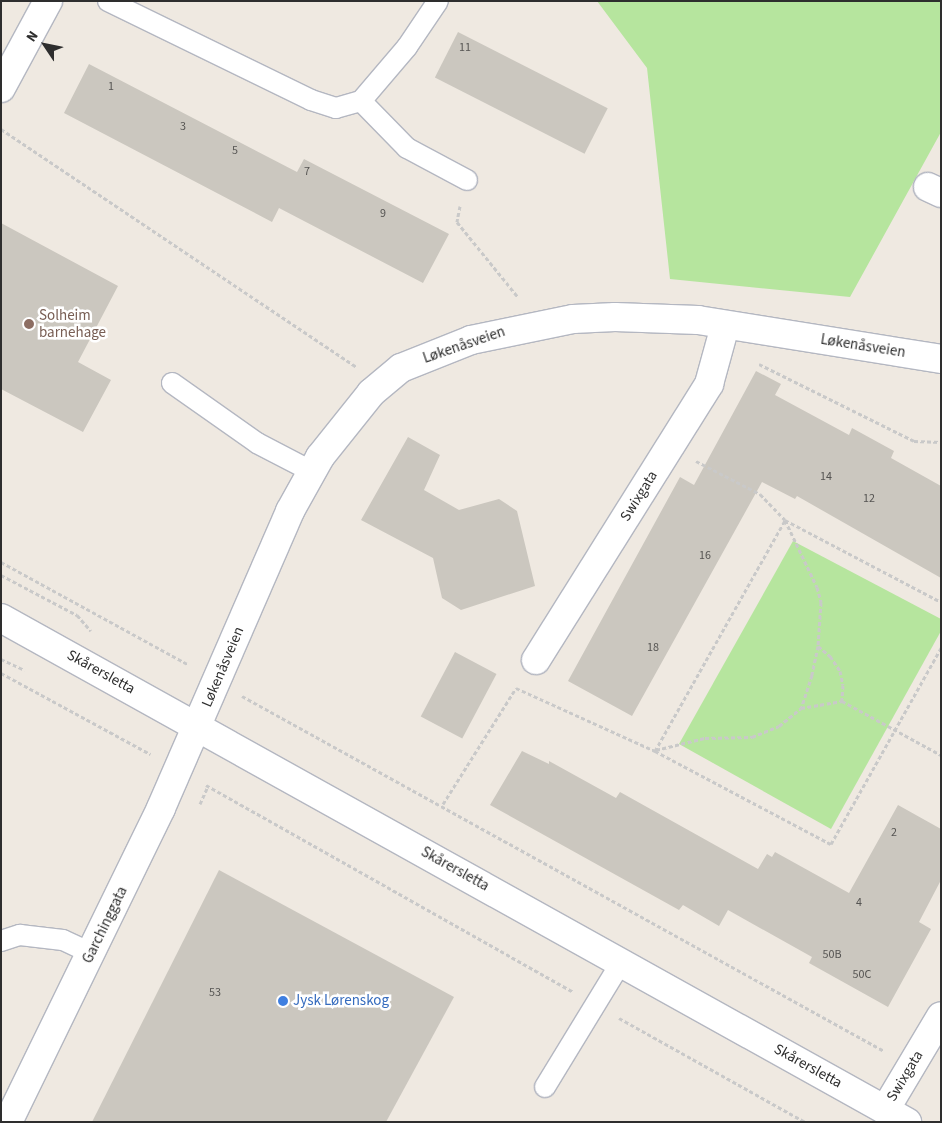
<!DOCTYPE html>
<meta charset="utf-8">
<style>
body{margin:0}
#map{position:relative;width:942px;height:1123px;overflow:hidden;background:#efe9e1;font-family:"Source Sans 3",sans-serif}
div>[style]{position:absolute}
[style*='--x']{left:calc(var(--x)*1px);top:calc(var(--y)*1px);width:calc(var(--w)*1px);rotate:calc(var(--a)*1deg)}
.green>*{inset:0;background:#b6e59e}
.building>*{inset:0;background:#cbc7bf;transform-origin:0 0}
.path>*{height:3px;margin-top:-1.5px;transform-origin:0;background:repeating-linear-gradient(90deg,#c9c9c9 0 4px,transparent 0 6.5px)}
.roads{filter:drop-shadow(1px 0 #b4b7c1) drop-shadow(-1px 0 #b4b7c1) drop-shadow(0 1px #b4b7c1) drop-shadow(0 -1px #b4b7c1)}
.service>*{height:20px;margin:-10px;padding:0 10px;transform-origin:10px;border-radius:10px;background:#fff}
.minor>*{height:28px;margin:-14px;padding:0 14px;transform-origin:14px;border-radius:14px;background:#fff}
.tertiary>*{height:28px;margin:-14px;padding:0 14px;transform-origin:14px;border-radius:14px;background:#fff}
.dots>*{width:14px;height:14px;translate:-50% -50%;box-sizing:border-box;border:2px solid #fff;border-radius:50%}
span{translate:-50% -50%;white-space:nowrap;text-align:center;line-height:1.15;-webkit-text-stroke:5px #fff;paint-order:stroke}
.number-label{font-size:12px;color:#555452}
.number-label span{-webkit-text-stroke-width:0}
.education-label{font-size:15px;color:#785e54}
.left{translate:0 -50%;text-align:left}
.street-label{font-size:15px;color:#2e2e2e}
.shop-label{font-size:15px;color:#366cbe}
.frame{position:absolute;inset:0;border:2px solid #2e2e2e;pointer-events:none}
.north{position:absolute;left:20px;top:20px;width:50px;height:50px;-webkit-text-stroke:4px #fff;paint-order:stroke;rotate:304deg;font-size:14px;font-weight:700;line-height:20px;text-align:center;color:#2e2e2e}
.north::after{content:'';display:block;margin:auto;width:18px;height:22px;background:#2e2e2e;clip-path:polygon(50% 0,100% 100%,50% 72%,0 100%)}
</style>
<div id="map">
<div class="green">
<div style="clip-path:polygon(597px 1px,941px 1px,941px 132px,850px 297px,670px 279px,647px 68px)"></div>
<div style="clip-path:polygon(793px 541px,941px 619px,941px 631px,831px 829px,679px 744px)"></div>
</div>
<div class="building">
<div style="left:458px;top:32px;width:168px;height:51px;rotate:27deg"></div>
<div style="clip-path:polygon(89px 64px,297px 172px,304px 159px,449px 234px,423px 283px,279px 208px,272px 222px,64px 113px)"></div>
<div style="clip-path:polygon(1px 223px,118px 286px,78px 362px,111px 380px,83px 432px,1px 389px)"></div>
<div style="clip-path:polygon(756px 371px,781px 384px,775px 395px,849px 435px,852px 428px,894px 451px,891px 458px,941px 486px,941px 578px,797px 496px,795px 499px,762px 482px,632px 716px,568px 681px,680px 477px,694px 485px)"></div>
<div style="clip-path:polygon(408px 437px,440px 455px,424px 490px,459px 510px,499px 499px,517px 511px,535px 586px,461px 610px,442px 598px,433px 558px,361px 520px)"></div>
<div style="left:455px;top:652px;width:47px;height:73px;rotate:28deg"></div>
<div style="clip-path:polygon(522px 751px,549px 764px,549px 761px,616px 798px,620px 792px,758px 869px,767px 854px,772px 857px,775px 852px,849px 893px,898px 805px,941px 829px,941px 880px,919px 922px,931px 929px,888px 1007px,809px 963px,812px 957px,728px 910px,719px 926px,683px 905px,679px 910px,490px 805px)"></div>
<div style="clip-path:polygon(219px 870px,454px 997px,386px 1122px,92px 1122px)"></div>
</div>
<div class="path">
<div style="--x:1;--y:129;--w:427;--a:33.8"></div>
<div style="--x:460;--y:206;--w:16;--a:101"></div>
<div style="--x:457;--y:222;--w:97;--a:50.9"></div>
<div style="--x:759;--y:364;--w:173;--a:26.4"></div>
<div style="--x:914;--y:441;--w:27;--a:2"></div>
<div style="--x:696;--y:461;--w:72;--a:27.3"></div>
<div style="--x:760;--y:494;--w:36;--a:46"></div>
<div style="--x:785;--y:520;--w:74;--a:64.5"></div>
<div style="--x:817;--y:587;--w:16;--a:75"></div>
<div style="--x:821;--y:602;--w:44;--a:93.9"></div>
<div style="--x:818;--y:646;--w:30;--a:102"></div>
<div style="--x:812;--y:675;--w:35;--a:108"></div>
<div style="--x:1;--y:562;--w:214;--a:28.7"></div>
<div style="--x:1;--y:575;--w:86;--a:27.8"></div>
<div style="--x:77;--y:615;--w:21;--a:49"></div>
<div style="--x:818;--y:646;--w:16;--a:40"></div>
<div style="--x:830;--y:656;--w:18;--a:56"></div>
<div style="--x:840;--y:671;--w:14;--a:78"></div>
<div style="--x:843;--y:685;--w:16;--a:94"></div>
<div style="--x:1;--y:659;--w:26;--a:25"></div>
<div style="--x:1;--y:673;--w:170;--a:28.5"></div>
<div style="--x:242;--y:696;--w:734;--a:28.94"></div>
<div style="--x:656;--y:750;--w:50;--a:-13.8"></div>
<div style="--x:705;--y:738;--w:47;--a:-1.2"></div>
<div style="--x:752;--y:737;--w:29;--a:-22"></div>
<div style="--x:779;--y:726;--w:28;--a:-39"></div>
<div style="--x:801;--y:708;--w:42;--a:-9.7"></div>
<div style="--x:842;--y:701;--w:113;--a:28.6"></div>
<div style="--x:655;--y:751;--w:265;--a:-60.6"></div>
<div style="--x:785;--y:520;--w:176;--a:27.7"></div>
<div style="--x:206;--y:785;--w:421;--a:29.4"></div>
<div style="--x:200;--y:804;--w:20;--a:-66"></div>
<div style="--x:443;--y:804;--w:137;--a:-57.8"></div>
<div style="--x:516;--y:688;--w:153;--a:24.4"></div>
<div style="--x:655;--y:751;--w:199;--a:27.9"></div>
<div style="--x:831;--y:844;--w:225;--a:-60.7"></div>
<div style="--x:619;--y:1018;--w:213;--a:29.2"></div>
</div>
<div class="roads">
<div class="service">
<div style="--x:108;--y:1;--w:226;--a:26"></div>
<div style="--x:311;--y:100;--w:26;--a:18"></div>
<div style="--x:336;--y:108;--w:26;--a:-16"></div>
<div style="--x:361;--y:101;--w:71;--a:-49.6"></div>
<div style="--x:407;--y:47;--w:55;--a:-56"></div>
<div style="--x:361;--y:101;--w:66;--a:45.6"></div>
<div style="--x:407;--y:148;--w:68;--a:28.1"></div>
<div style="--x:172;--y:383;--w:104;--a:35.2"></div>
<div style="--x:257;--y:443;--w:61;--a:27.4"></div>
<div style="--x:1;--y:941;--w:20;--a:-18"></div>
<div style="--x:20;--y:935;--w:43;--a:6.6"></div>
<div style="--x:63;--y:940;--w:31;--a:25"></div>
<div style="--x:545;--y:1087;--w:148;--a:-58.6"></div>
</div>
<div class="minor">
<div style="--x:1;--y:88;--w:99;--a:-61.6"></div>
<div style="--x:928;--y:187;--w:14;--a:25"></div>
<div style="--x:536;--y:660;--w:326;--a:-57.9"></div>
<div style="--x:709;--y:384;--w:60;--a:-74.6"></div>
<div style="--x:885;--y:1110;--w:109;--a:-59.2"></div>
</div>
<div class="tertiary">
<div style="--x:1;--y:618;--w:1037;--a:29.09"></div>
<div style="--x:8;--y:1122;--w:349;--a:-64"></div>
<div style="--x:161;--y:808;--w:324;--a:-66.5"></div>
<div style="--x:290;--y:511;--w:62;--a:-60.9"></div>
<div style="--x:320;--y:457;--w:82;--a:-51.4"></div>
<div style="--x:371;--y:393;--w:39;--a:-40"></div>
<div style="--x:401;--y:368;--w:75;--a:-21.8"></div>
<div style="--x:471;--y:340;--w:104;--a:-11.6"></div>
<div style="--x:573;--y:319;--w:42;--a:-2.7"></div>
<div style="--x:615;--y:317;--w:83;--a:2.1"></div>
<div style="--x:698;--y:320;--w:246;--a:9.1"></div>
</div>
</div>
<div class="dots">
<div style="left:29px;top:324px;background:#8d6e63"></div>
<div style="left:283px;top:1001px;background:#3f7fe0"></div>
</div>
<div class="number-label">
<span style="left:465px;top:48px">11</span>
<span style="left:111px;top:87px">1</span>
<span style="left:183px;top:127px">3</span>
<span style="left:235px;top:151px">5</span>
<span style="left:307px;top:172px">7</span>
<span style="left:383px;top:214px">9</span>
<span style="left:826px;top:477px">14</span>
<span style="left:869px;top:499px">12</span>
<span style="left:705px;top:556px">16</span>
<span style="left:653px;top:648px">18</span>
<span style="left:894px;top:833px">2</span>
<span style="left:859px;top:903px">4</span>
<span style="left:832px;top:955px">50B</span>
<span style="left:862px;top:975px">50C</span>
<span style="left:215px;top:993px">53</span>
</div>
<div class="education-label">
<span class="left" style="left:39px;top:324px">Solheim<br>barnehage</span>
</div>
<div class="street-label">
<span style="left:464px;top:345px;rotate:-19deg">Løkenåsveien</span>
<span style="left:863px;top:346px;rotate:9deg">Løkenåsveien</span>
<span style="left:639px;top:496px;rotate:-58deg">Swixgata</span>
<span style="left:223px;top:667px;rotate:-67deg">Løkenåsveien</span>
<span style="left:101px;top:672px;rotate:29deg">Skårersletta</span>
<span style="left:455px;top:869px;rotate:29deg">Skårersletta</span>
<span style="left:105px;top:925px;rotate:-64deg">Garchinggata</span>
<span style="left:808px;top:1066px;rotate:29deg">Skårersletta</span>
<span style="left:905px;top:1076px;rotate:-59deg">Swixgata</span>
</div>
<div class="shop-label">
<span class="left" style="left:293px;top:1001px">Jysk Lørenskog</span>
</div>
<div class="frame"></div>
<div class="north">N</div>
</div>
